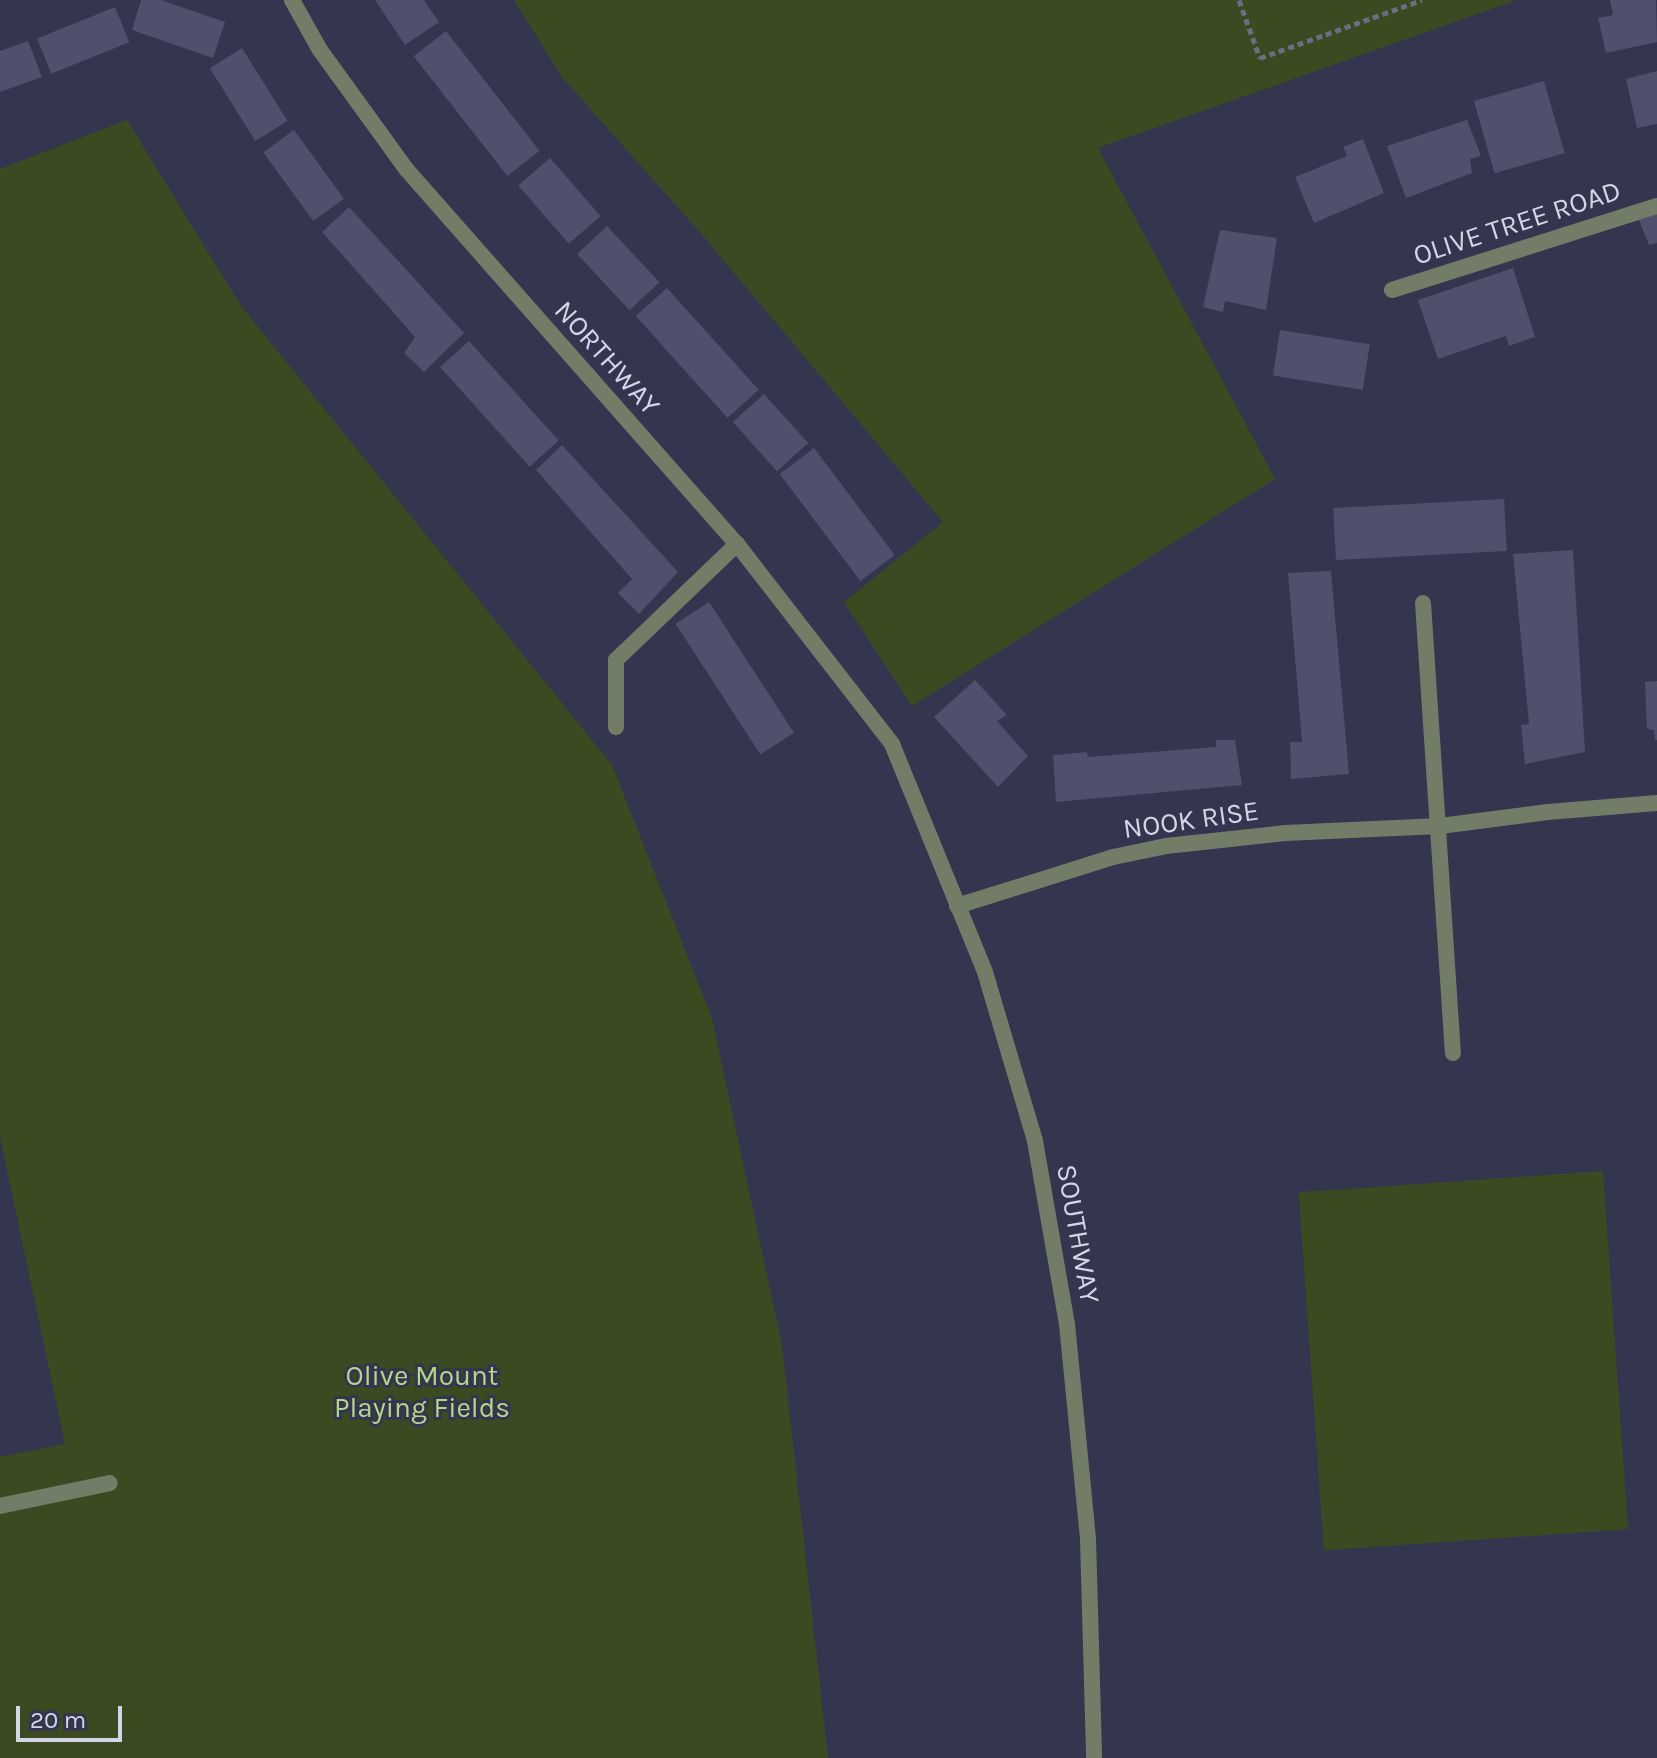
<!DOCTYPE html>
<style>
body{margin:0}
#map{position:relative;width:1657px;height:1758px;overflow:hidden;background:#34354f;font-family:Karla,sans-serif}
div>[style]{position:absolute}
[style*='--x']{left:calc(var(--x)*1px);top:calc(var(--y)*1px);width:calc(var(--w)*1px);rotate:calc(var(--a)*1deg)}
.green>*{inset:0;background:#3a4b21;transform-origin:0 0}
.building>*{inset:0;background:#4f506c;transform-origin:0 0}
.path>*{height:5px;margin-top:-2.5px;transform-origin:0;background:repeating-linear-gradient(90deg,#6c6d84 0 6px,transparent 0 10px)}
.service>*{height:16px;margin:-8px;padding:0 8px;transform-origin:8px;border-radius:8px;background:#727d67}
.minor>*{height:16px;margin:-8px;padding:0 8px;transform-origin:8px;border-radius:8px;background:#727d67}
span{translate:-50% -50%;white-space:nowrap;text-align:center;line-height:1.15;-webkit-text-stroke:6px #34354f;paint-order:stroke}
.street-label{font-size:28px;color:#d4d5e6}
.park-label{font-size:28px;color:#b3d688}
.scale{position:absolute;left:16px;top:1706px;width:106px;height:36px;box-sizing:border-box;border:4px solid #d4d5e6;border-top:0;padding-left:10px;font-size:24px;line-height:28px;white-space:nowrap;color:#d4d5e6;-webkit-text-stroke:6px #34354f;paint-order:stroke}
</style>
<div id="map">
<div class="green">
<div style="clip-path:polygon(514px 0,1517px 0,1098px 148px,1275px 479px,912px 706px,844px 602px,943px 522px,698px 230px,562px 77px)"></div>
<div style="clip-path:polygon(127px 120px,241px 306px,612px 765px,712px 1018px,782px 1345px,828px 1758px,0 1758px,0 1457px,65px 1444px,0 1137px,0 169px)"></div>
<div style="left:1603px;top:1171px;width:359px;height:305px;rotate:86deg"></div>
</div>
<div class="building">
<div style="clip-path:polygon(141px 0,161px 0,225px 22px,213px 58px,132px 30px)"></div>
<div style="clip-path:polygon(375px 0,424px 0,439px 22px,405px 45px)"></div>
<div style="clip-path:polygon(1610px 0,1656px 0,1657px 42px,1606px 53px,1598px 18px,1613px 15px)"></div>
<div style="left:115px;top:7px;width:38px;height:84px;rotate:68deg"></div>
<div style="left:446px;top:31px;width:152px;height:41px;rotate:52deg"></div>
<div style="clip-path:polygon(28px 41px,42px 77px,0 92px,0 51px)"></div>
<div style="left:242px;top:48px;width:86px;height:38px;rotate:58deg"></div>
<div style="clip-path:polygon(1657px 71px,1657px 124px,1637px 128px,1626px 79px)"></div>
<div style="left:1544px;top:81px;width:75px;height:73px;rotate:74deg"></div>
<div style="clip-path:polygon(1467px 120px,1481px 156px,1470px 159px,1472px 173px,1406px 198px,1387px 146px)"></div>
<div style="left:294px;top:130px;width:85px;height:38px;rotate:54deg"></div>
<div style="clip-path:polygon(1363px 139px,1384px 193px,1314px 223px,1295px 177px,1347px 156px,1343px 147px)"></div>
<div style="left:550px;top:158px;width:77px;height:42px;rotate:49deg"></div>
<div style="clip-path:polygon(349px 207px,464px 333px,424px 372px,404px 353px,415px 337px,322px 232px)"></div>
<div style="clip-path:polygon(1657px 213px,1657px 243px,1649px 245px,1639px 220px)"></div>
<div style="left:607px;top:226px;width:77px;height:41px;rotate:47deg"></div>
<div style="clip-path:polygon(1220px 230px,1277px 238px,1266px 310px,1225px 301px,1223px 312px,1203px 307px)"></div>
<div style="clip-path:polygon(1513px 268px,1535px 337px,1509px 346px,1506px 336px,1438px 359px,1418px 300px)"></div>
<div style="left:667px;top:288px;width:137px;height:42px;rotate:48deg"></div>
<div style="left:1280px;top:330px;width:91px;height:46px;rotate:9deg"></div>
<div style="left:469px;top:341px;width:134px;height:39px;rotate:48deg"></div>
<div style="left:764px;top:394px;width:66px;height:42px;rotate:48deg"></div>
<div style="clip-path:polygon(562px 445px,678px 572px,639px 614px,618px 593px,632px 579px,536px 470px)"></div>
<div style="left:814px;top:448px;width:134px;height:43px;rotate:53deg"></div>
<div style="left:1504px;top:499px;width:52px;height:171px;rotate:87deg"></div>
<div style="clip-path:polygon(1573px 550px,1585px 752px,1525px 764px,1521px 725px,1529px 724px,1513px 554px)"></div>
<div style="clip-path:polygon(1331px 571px,1349px 774px,1291px 779px,1290px 742px,1302px 742px,1288px 573px)"></div>
<div style="left:709px;top:602px;width:156px;height:40px;rotate:57deg"></div>
<div style="clip-path:polygon(975px 680px,1007px 715px,997px 721px,1028px 756px,998px 787px,934px 717px)"></div>
<div style="clip-path:polygon(1657px 681px,1657px 740px,1655px 740px,1654px 730px,1647px 729px,1645px 682px)"></div>
<div style="clip-path:polygon(1216px 740px,1235px 740px,1242px 785px,1056px 802px,1053px 755px,1087px 752px,1088px 757px,1216px 747px)"></div>
</div>
<div class="path">
<div style="--x:1239;--y:0;--w:62;--a:70.1"></div>
<div style="--x:1260;--y:58;--w:172;--a:-19.7"></div>
</div>
<div class="service">
<div style="--x:616;--y:727;--w:67;--a:-90"></div>
<div style="--x:616;--y:660;--w:168;--a:-43.8"></div>
<div style="--x:0;--y:1506;--w:112;--a:-11.8"></div>
</div>
<div class="minor">
<div style="--x:292;--y:0;--w:57;--a:60.8"></div>
<div style="--x:320;--y:50;--w:148;--a:54.1"></div>
<div style="--x:407;--y:170;--w:499;--a:48.6"></div>
<div style="--x:737;--y:544;--w:253;--a:52.2"></div>
<div style="--x:892;--y:744;--w:246;--a:67.8"></div>
<div style="--x:985;--y:972;--w:176;--a:73.5"></div>
<div style="--x:1035;--y:1141;--w:186;--a:80.1"></div>
<div style="--x:1067;--y:1324;--w:216;--a:84.4"></div>
<div style="--x:1088;--y:1539;--w:219;--a:88.4"></div>
<div style="--x:1392;--y:290;--w:278;--a:-17.6"></div>
<div style="--x:1423;--y:603;--w:451;--a:86.2"></div>
<div style="--x:957;--y:906;--w:164;--a:-17.4"></div>
<div style="--x:1113;--y:857;--w:54;--a:-11.7"></div>
<div style="--x:1166;--y:846;--w:120;--a:-6.2"></div>
<div style="--x:1285;--y:833;--w:155;--a:-2.6"></div>
<div style="--x:1440;--y:826;--w:109;--a:-7.4"></div>
<div style="--x:1548;--y:812;--w:109;--a:-4.7"></div>
</div>
<div class="street-label">
<span style="left:1517px;top:223px;rotate:-18deg">OLIVE TREE ROAD</span>
<span style="left:607px;top:358px;rotate:48deg">NORTHWAY</span>
<span style="left:1191px;top:820px;rotate:-8deg">NOOK RISE</span>
<span style="left:1078px;top:1234px;rotate:80deg">SOUTHWAY</span>
</div>
<div class="park-label">
<span style="left:422px;top:1392px">Olive Mount<br>Playing Fields</span>
</div>
<div class="scale">20 m</div>
</div>
